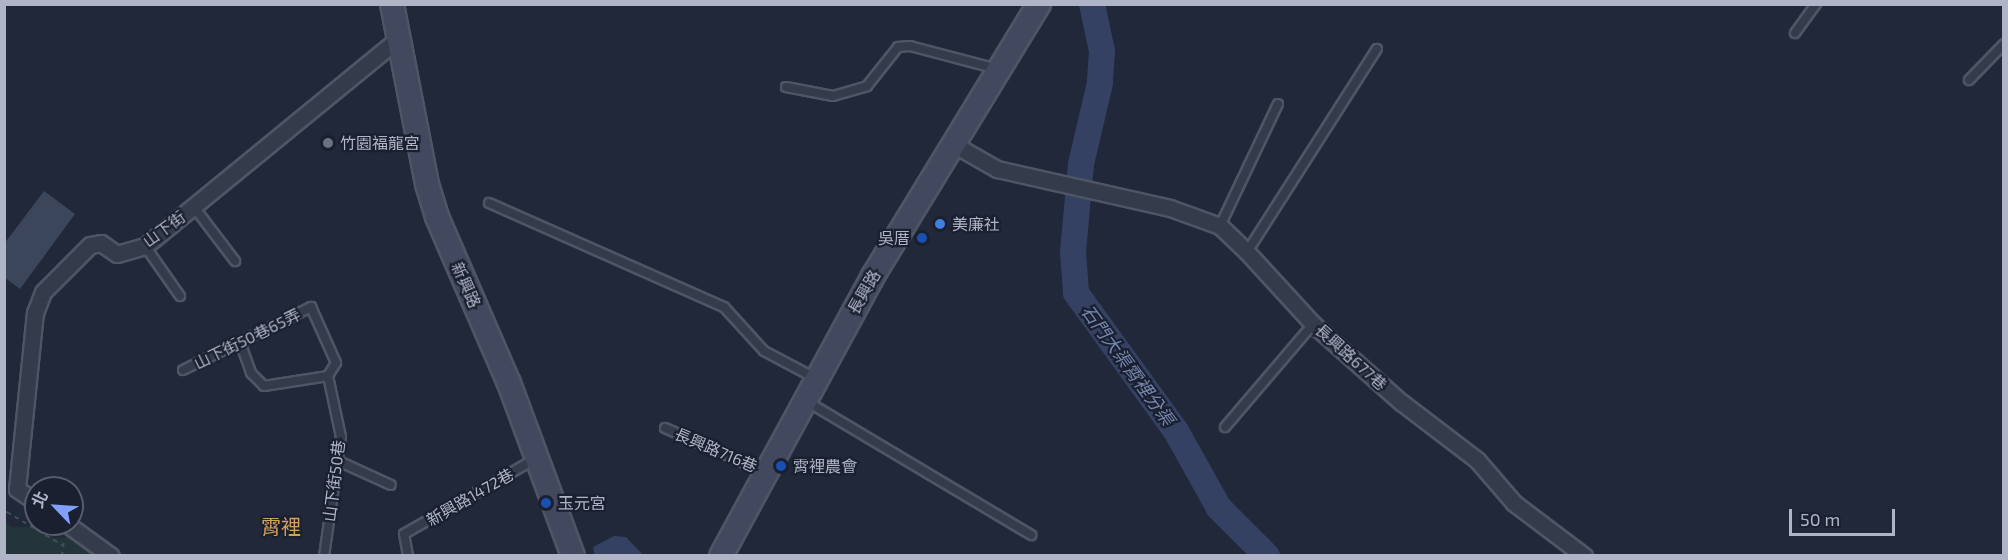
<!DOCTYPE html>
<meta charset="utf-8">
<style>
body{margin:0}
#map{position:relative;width:2008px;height:560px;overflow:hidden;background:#21283a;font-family:"Exo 2","Noto Sans TC",sans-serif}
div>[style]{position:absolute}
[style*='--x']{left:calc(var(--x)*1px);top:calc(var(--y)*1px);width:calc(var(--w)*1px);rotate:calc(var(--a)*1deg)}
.green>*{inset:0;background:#23353b}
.water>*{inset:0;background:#344162}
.river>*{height:26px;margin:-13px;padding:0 13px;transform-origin:13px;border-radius:13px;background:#344162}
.building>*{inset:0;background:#3c465b}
.path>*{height:2px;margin-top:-1px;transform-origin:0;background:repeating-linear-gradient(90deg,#3d5156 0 4.5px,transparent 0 9px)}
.roads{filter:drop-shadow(2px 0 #4f5565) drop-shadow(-2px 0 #4f5565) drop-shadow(0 2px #4f5565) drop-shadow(0 -2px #4f5565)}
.lane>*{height:8px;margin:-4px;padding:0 4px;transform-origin:4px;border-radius:4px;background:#343b4b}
.street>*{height:15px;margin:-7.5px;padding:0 7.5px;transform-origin:7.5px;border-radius:7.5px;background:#343b4b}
.secondary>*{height:22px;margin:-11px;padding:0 11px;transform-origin:11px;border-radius:11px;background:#42495e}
.dots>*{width:16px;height:16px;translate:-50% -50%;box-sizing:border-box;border:3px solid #1a202f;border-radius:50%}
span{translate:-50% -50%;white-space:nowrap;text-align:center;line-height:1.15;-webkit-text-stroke:4.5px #1a202f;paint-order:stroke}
.poi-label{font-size:16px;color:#afb5c7}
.left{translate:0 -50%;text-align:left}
.right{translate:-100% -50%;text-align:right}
.street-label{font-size:16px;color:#afb5c7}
.water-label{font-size:18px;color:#7687b0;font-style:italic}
.quarter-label{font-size:20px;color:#d7a05a}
.frame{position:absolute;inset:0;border:6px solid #afb5c7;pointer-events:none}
.north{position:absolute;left:24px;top:476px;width:60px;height:60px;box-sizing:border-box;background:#1a202f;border:2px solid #565c6c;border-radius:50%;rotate:295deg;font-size:16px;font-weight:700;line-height:24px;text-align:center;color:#afb5c7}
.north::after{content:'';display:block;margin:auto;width:21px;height:27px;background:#80a0fb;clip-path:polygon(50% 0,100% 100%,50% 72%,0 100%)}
.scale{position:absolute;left:1789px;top:509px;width:106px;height:27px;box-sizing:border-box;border:3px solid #afb5c7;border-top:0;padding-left:8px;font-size:18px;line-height:21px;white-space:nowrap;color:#afb5c7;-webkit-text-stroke:4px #1a202f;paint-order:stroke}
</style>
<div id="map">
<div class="green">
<div style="clip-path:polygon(4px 519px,11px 527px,41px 527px,54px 538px,69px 537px,95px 555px,5px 555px)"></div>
</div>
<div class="water">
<div style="clip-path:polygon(614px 536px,626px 537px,643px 555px,595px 555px,593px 547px)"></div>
</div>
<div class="river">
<div style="--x:1092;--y:4;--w:48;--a:78"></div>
<div style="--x:1102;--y:51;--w:32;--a:94"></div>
<div style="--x:1100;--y:83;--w:83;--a:103.2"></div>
<div style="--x:1081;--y:164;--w:88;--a:95.2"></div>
<div style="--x:1073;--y:252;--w:41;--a:85.8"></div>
<div style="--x:1076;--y:293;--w:170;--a:54.1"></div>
<div style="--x:1176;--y:431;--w:88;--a:60.8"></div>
<div style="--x:1219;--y:508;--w:68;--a:45"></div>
</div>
<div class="building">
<div style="clip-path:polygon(44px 191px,75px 214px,20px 289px,4px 277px,4px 244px)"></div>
</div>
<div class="path">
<div style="--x:4;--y:513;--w:3;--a:-18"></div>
<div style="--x:7;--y:512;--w:66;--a:30.8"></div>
<div style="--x:62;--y:556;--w:16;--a:-83"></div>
</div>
<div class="roads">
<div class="lane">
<div style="--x:1795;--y:33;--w:36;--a:-54"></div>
<div style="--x:1969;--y:80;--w:50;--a:-45.8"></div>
<div style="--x:786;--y:87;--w:48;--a:10.8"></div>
<div style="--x:833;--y:96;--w:35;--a:-16"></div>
<div style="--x:867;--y:86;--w:50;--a:-51.5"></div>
<div style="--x:898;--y:47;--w:12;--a:-5"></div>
<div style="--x:910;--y:46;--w:90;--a:14.8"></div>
<div style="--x:489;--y:203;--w:257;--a:23.9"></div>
<div style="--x:724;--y:307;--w:59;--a:47.7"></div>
<div style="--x:764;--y:351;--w:58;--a:27.9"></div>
<div style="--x:194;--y:207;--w:68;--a:52.8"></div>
<div style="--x:1220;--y:226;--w:135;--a:-64.6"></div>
<div style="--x:145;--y:246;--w:61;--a:55"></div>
<div style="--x:1247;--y:252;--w:241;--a:-57.4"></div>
<div style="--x:240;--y:342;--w:33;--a:70"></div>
<div style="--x:251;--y:373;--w:18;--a:45"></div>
<div style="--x:264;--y:386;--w:65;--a:-8.9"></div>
<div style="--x:183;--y:370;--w:143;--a:-26.2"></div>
<div style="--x:311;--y:307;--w:61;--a:65.9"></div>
<div style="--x:336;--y:363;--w:15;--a:122"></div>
<div style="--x:328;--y:376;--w:62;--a:78"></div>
<div style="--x:341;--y:437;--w:120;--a:98.1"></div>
<div style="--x:808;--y:402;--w:260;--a:30.8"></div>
<div style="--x:1225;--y:427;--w:135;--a:-49.5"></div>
<div style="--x:665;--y:428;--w:107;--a:23.7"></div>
<div style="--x:336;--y:460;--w:60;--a:24.4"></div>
<div style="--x:408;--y:556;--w:22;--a:-100"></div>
<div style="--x:404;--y:534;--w:151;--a:-29.8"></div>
</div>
<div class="street">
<div style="--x:953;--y:144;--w:51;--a:29.6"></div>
<div style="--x:997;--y:169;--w:177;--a:12.7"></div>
<div style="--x:1170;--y:208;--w:53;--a:19.8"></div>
<div style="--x:1220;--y:226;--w:37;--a:44"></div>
<div style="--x:1247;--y:252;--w:98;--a:47.5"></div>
<div style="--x:1313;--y:324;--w:118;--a:41.6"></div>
<div style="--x:1401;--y:402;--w:96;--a:37.3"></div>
<div style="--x:1477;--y:460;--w:57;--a:49.3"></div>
<div style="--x:1514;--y:503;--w:88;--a:37.1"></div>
<div style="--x:36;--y:502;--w:23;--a:-146"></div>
<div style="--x:17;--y:489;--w:177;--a:-84.2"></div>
<div style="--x:35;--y:313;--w:22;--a:-69"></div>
<div style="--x:43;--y:292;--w:66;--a:-45"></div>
<div style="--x:90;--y:245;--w:11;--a:-10"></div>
<div style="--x:101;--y:243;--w:19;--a:35"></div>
<div style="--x:117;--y:254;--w:29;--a:-16"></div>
<div style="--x:145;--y:246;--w:327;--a:-39.3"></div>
<div style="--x:67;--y:524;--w:54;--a:36"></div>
</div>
<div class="secondary">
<div style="--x:392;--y:4;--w:183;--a:79"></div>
<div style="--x:427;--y:184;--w:34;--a:73"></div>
<div style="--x:437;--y:217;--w:181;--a:66.6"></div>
<div style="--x:509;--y:383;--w:184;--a:69.7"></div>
<div style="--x:721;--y:556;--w:319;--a:-61.5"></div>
<div style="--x:873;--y:276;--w:319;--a:-58.6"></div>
</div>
</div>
<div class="dots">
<div style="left:328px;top:143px;background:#6b7280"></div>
<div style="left:940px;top:224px;background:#3f7fe0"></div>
<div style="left:922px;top:238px;background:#1a4fb4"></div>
<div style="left:781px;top:466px;background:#1a4fb4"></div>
<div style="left:546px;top:503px;background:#1a4fb4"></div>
</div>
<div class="poi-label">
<span class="left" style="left:340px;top:143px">竹園福龍宮</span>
<span class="left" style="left:952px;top:224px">美廉社</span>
<span class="right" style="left:910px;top:238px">吳厝</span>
<span class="left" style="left:793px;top:466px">霄裡農會</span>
<span class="left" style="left:558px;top:503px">玉元宮</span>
</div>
<div class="street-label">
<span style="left:164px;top:229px;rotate:-36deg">山下街</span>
<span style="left:466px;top:285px;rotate:66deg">新興路</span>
<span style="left:864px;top:292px;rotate:-60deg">長興路</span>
<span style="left:247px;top:339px;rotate:-26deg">山下街50巷65弄</span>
<span style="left:1351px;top:357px;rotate:42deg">長興路677巷</span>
<span style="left:716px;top:450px;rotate:23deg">長興路716巷</span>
<span style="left:334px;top:481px;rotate:-83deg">山下街50巷</span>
<span style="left:470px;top:497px;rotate:-30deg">新興路1472巷</span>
</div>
<div class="water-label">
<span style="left:1128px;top:365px;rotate:54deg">石門大渠霄裡分渠</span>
</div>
<div class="quarter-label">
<span style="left:281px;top:526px">霄裡</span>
</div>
<div class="frame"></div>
<div class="north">北</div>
<div class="scale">50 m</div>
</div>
